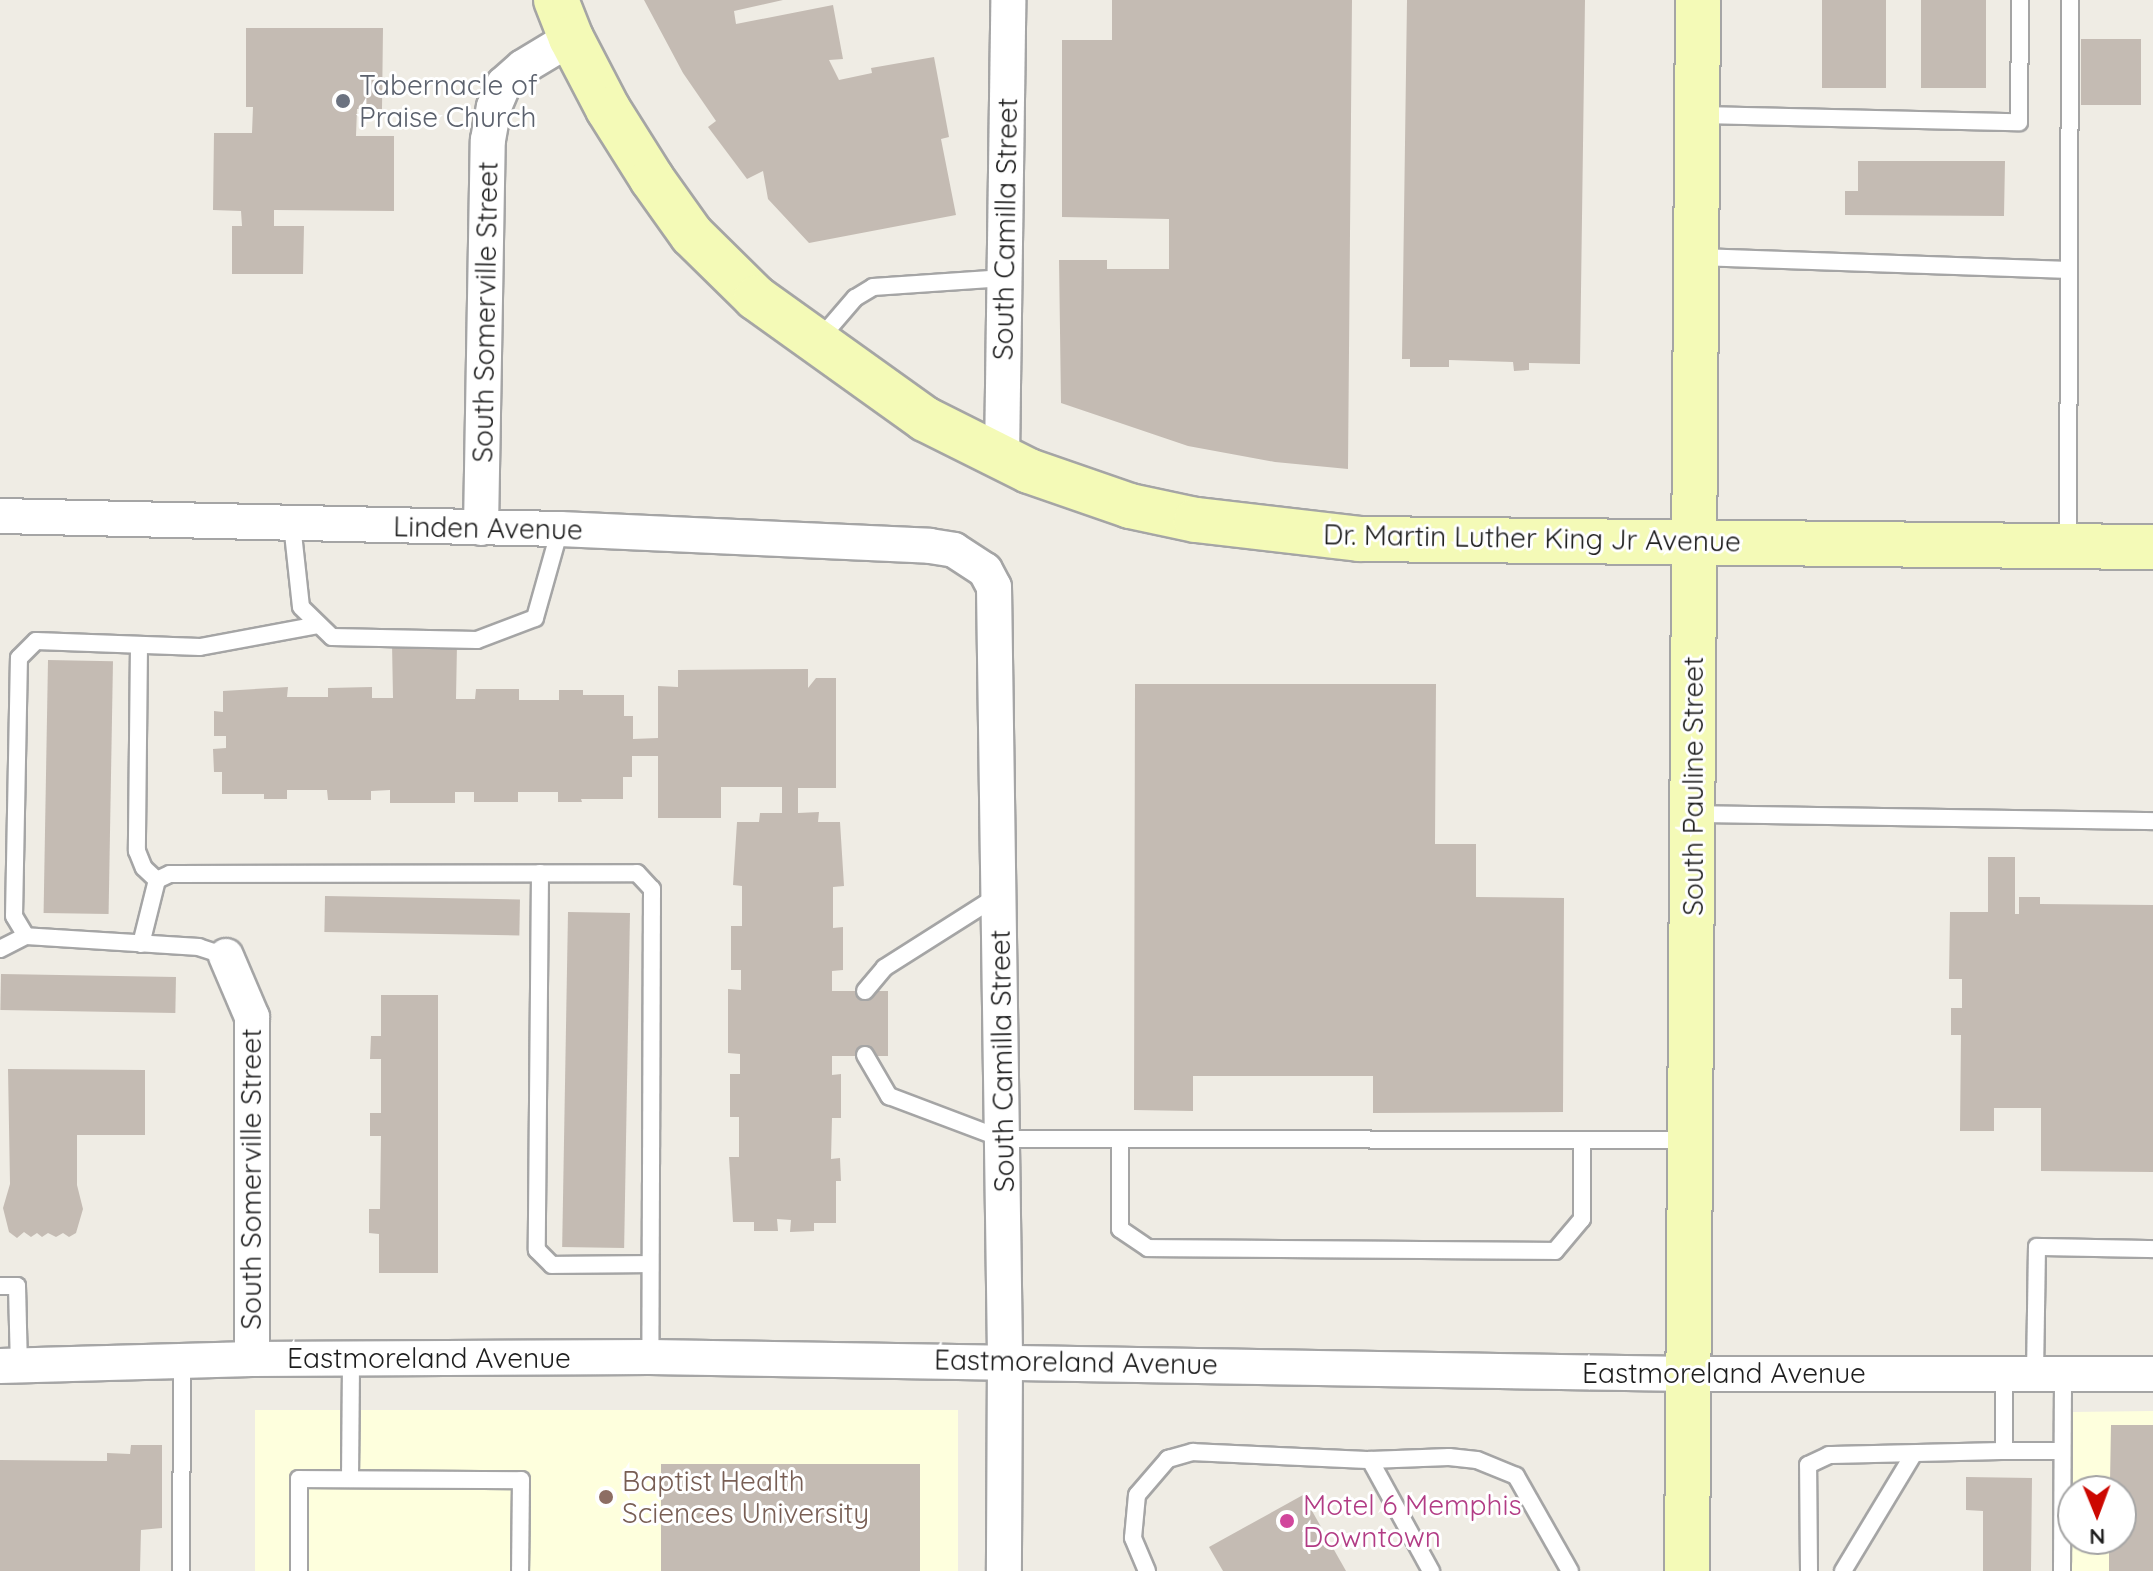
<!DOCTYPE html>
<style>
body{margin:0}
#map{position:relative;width:2153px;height:1571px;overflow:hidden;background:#efece4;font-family:Quicksand,sans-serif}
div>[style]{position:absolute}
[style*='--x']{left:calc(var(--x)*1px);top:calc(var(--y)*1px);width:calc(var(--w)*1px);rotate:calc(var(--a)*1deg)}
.education>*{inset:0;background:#feffdd;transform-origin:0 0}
.building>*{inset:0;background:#c4bbb3;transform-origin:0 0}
.roads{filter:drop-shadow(2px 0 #a5a5a5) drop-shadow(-2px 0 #a5a5a5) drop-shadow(0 2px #a5a5a5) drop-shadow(0 -2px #a5a5a5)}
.service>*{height:16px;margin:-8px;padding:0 8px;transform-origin:8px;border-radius:8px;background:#fff}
.minor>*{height:34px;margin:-17px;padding:0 17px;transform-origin:17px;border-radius:17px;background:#fff}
.secondary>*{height:44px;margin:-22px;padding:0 22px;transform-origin:22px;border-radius:22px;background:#f4fab7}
.dots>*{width:22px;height:22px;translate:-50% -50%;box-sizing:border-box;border:4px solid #fff;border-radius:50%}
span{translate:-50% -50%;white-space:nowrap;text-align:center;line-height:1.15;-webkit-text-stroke:6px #fff;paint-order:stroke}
.worship-label{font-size:28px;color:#5b616d}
.left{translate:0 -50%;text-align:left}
.street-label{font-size:28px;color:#1e1e1e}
.education-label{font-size:28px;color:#785e54}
.hotel-label{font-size:28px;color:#b23c85}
.north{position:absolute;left:2057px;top:1475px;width:80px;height:80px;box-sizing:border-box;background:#fff;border:2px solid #a5a5a5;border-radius:50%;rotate:179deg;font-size:22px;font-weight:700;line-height:32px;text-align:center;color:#1e1e1e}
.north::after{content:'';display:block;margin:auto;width:28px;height:36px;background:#cc0700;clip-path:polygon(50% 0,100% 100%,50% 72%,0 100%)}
</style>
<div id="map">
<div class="education">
<div style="left:958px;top:1410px;width:161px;height:703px;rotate:90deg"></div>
<div style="clip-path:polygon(evenodd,2153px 1411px,2153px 1571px,2072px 1571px,2071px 1412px,2153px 1411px,2073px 1491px,2121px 1491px,2121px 1539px,2073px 1539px,2073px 1491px)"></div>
</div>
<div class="building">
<div style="clip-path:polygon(644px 0,783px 0,734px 11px,736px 24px,833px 5px,843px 59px,829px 60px,839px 80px,872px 73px,871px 68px,934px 57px,949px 137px,941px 139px,956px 215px,809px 243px,768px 199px,763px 171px,747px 179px,708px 127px,716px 121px,683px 73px)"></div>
<div style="clip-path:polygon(1112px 0,1352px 0,1348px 469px,1275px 462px,1188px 446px,1061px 403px,1059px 260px,1107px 260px,1107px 269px,1169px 269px,1169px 219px,1062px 217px,1062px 40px,1112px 40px)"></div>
<div style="clip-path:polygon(1407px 0,1585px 0,1580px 364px,1529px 363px,1529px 370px,1514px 371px,1513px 362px,1449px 360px,1449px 367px,1410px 367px,1410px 359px,1402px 359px)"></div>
<div style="left:1822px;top:0;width:64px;height:88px"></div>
<div style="left:1921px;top:0;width:65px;height:88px"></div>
<div style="clip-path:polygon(246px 28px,383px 28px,382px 109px,357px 109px,356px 136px,394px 136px,394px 211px,274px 210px,274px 226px,304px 226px,303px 274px,232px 274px,232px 226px,242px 226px,241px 211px,213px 210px,214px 133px,252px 133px,253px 107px,246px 107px)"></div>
<div style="left:2081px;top:39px;width:60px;height:66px"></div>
<div style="clip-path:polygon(1858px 161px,2005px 161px,2004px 216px,1845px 215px,1845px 191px,1858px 191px)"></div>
<div style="clip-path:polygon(392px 643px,457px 644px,456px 699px,475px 699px,476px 689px,519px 689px,519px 700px,559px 700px,559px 690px,583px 690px,583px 695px,624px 695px,624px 716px,633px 716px,633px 739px,658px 738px,658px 686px,678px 687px,678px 670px,808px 669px,808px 688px,816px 678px,836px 678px,836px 788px,798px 788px,798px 813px,819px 812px,818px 822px,840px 822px,844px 886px,833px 887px,833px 928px,843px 927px,843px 970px,832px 971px,832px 991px,888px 991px,888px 1056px,832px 1056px,832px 1075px,841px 1074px,841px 1118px,832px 1118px,831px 1159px,840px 1158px,841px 1181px,836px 1181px,836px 1223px,814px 1223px,814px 1231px,790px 1232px,791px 1220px,777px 1219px,778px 1231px,754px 1231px,754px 1222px,733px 1222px,729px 1157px,739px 1157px,739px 1117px,730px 1117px,730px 1074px,740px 1074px,740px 1054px,728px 1053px,728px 989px,741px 990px,741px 970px,731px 970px,731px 926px,742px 926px,742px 886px,733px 885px,737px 822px,759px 822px,760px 813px,782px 813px,782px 787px,721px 787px,721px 818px,658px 818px,658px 756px,632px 756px,632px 777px,623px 777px,623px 799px,581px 799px,582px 802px,558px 802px,558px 792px,518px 792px,518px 802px,474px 802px,474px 792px,455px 792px,455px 803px,390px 803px,390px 790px,371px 791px,371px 800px,328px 800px,327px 790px,287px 790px,287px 799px,264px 799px,264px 794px,222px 794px,222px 772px,214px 772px,213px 749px,226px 748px,226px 736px,214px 736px,214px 711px,223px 712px,223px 691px,288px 687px,287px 697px,328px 697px,328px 688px,372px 687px,372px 698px,393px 698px)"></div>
<div style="left:48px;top:660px;width:65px;height:253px;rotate:1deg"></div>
<div style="clip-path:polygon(1135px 684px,1436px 684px,1435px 844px,1476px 844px,1476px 897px,1564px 898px,1563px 1112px,1373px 1113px,1373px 1076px,1193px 1076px,1193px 1111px,1134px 1110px)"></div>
<div style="clip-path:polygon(1988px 857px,2015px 857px,2015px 914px,2019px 914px,2019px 897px,2040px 897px,2040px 904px,2153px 905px,2153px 1172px,2041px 1171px,2041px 1108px,1994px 1108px,1994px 1131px,1960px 1131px,1961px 1035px,1951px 1035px,1951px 1008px,1962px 1008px,1962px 979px,1949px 979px,1950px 912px,1988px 912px)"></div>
<div style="left:325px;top:896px;width:195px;height:36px;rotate:1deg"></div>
<div style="left:568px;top:912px;width:62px;height:335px;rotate:1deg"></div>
<div style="left:1px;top:974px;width:175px;height:36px;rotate:1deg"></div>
<div style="clip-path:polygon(381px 995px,438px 995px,438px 1273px,379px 1273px,379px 1234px,369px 1233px,369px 1209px,380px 1209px,381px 1136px,370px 1136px,370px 1113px,381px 1113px,381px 1059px,370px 1059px,371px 1036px,381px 1036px)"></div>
<div style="clip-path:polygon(8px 1069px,145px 1070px,145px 1135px,77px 1135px,77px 1185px,83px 1209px,76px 1233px,69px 1237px,63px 1233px,56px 1237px,48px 1233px,42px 1237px,37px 1233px,31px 1237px,24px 1232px,17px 1238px,9px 1232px,3px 1208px,10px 1184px)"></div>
<div style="clip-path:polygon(2111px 1425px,2153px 1425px,2153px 1571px,2109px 1571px,2109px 1539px,2121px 1539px,2121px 1491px,2089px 1491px,2089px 1482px,2110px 1482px)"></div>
<div style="clip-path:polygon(131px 1445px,162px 1445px,162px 1528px,141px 1530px,140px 1571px,0 1571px,0 1460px,107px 1461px,107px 1453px,130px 1454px)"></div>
<div style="left:661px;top:1464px;width:259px;height:107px"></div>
<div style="clip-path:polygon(1966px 1477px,2032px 1478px,2031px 1571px,1983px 1571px,1983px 1511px,1966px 1510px)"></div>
<div style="clip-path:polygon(1303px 1495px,1346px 1571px,1223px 1571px,1209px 1547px)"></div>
</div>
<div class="roads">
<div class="service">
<div style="--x:1699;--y:115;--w:320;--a:1.3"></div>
<div style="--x:2019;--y:122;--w:122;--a:-89.5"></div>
<div style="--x:1699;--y:257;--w:370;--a:2"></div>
<div style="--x:818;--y:341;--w:57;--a:-49.3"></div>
<div style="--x:855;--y:298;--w:21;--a:-31"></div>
<div style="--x:873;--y:287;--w:132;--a:-3.9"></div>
<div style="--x:292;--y:524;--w:83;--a:83.8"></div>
<div style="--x:301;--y:607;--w:43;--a:44.1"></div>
<div style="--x:332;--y:637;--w:145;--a:1.2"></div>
<div style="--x:477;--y:640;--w:62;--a:-20.8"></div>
<div style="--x:535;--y:618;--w:92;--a:-74.3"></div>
<div style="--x:2068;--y:545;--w:545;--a:-89.79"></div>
<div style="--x:139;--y:645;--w:206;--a:90.6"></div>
<div style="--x:137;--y:851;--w:18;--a:68"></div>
<div style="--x:144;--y:868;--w:18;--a:43"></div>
<div style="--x:1694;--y:814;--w:459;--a:0.9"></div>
<div style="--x:540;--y:873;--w:377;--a:90.5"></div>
<div style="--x:537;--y:1250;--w:21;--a:45"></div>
<div style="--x:552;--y:1265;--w:97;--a:-0.6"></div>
<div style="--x:141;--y:944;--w:66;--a:-76"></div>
<div style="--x:157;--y:880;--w:14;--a:-25"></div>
<div style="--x:170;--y:874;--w:467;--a:-0.1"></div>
<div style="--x:637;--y:873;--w:22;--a:47"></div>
<div style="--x:652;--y:889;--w:468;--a:90.2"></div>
<div style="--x:0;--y:949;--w:29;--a:-27"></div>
<div style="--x:226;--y:956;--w:28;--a:-162"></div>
<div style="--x:199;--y:947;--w:173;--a:-176.4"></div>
<div style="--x:26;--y:936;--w:23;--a:-121"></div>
<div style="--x:14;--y:916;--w:258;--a:-88.9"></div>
<div style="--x:19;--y:658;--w:24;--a:-45"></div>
<div style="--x:36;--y:641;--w:164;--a:2.1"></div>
<div style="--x:200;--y:647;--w:121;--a:-10.5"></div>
<div style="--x:865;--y:991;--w:30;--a:-50"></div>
<div style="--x:884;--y:968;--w:136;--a:-32.4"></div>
<div style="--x:865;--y:1055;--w:48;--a:59.7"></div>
<div style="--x:889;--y:1096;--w:122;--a:20.7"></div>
<div style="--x:1003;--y:1139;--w:686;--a:0.08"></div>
<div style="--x:1120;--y:1141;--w:88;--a:90"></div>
<div style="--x:1120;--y:1229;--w:34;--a:34"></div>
<div style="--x:1148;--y:1248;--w:407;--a:0.4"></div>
<div style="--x:1555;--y:1251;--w:42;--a:-49.8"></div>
<div style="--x:1582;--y:1219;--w:79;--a:-90"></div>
<div style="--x:0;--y:1286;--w:17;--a:0"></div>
<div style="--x:17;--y:1286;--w:80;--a:88.6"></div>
<div style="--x:2035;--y:1374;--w:127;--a:-89.1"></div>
<div style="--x:2037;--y:1247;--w:116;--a:1"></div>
<div style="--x:2004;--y:1451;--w:58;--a:0"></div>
<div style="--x:1370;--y:1460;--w:79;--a:-2.2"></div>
<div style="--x:1449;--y:1457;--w:28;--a:6"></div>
<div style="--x:1477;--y:1460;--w:42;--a:22.3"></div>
<div style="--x:1516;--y:1476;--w:109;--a:60.4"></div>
<div style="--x:350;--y:1479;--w:121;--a:-89.5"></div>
<div style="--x:181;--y:1571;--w:211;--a:-89.7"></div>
<div style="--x:299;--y:1571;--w:92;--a:-90"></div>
<div style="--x:299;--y:1479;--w:222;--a:0.3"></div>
<div style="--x:521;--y:1480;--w:91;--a:90.6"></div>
<div style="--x:1147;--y:1571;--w:36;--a:-113"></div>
<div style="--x:1133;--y:1538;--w:43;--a:-84.7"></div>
<div style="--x:1137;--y:1495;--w:48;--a:-49.3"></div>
<div style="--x:1168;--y:1459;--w:26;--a:-16"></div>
<div style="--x:1193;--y:1452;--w:177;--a:2.6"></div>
<div style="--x:1370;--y:1460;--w:127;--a:61.2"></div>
<div style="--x:1809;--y:1571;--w:106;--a:-90.5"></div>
<div style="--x:1808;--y:1465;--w:23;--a:-25"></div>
<div style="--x:1829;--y:1455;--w:175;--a:-1.3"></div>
<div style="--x:2004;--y:1451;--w:77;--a:-90"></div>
<div style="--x:1843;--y:1571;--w:135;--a:-58.9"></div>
<div style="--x:2062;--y:1571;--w:197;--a:-89.7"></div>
</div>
<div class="minor">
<div style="--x:1002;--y:458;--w:458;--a:-89.2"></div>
<div style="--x:0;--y:516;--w:560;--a:1.33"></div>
<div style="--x:560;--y:529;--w:370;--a:2.6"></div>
<div style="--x:930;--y:546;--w:24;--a:9"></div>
<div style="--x:954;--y:550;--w:37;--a:33"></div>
<div style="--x:985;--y:570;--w:19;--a:62"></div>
<div style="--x:994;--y:587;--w:773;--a:89.18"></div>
<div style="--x:1005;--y:1360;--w:211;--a:90.3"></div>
<div style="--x:481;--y:528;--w:388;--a:-89"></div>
<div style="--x:488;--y:140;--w:34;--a:-80"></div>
<div style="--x:494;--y:107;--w:25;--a:-67"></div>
<div style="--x:504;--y:84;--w:25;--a:-42"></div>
<div style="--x:523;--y:67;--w:56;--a:-31.1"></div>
<div style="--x:226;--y:956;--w:66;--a:66.9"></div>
<div style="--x:252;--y:1017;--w:342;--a:90"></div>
<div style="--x:0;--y:1366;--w:252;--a:-1.6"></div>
<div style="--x:252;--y:1359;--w:398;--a:-0.3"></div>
<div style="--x:650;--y:1357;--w:1040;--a:0.94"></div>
<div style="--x:1690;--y:1374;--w:463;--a:0"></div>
</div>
<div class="secondary">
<div style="--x:556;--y:0;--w:41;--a:68.5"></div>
<div style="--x:571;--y:38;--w:80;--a:62.5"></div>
<div style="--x:608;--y:109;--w:83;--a:57.8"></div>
<div style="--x:652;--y:179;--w:69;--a:54.5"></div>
<div style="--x:692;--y:235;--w:90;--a:44.5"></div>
<div style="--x:756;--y:298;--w:208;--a:35.6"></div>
<div style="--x:925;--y:419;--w:116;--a:26.6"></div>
<div style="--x:1029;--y:471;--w:107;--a:19.1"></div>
<div style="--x:1130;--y:506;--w:67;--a:12"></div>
<div style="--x:1196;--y:520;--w:164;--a:6.6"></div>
<div style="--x:1359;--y:539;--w:794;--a:0.58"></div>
<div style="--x:1687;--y:1571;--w:1571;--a:-89.6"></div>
</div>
</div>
<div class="dots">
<div style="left:343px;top:101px;background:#6b7280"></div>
<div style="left:606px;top:1497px;background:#8d6e63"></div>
<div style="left:1287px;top:1521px;background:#d1479c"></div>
</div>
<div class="worship-label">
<span class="left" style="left:359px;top:101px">Tabernacle of<br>Praise Church</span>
</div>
<div class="street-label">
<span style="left:1005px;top:229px;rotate:-89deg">South Camilla Street</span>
<span style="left:485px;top:312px;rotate:-89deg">South Somerville Street</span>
<span style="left:488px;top:528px;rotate:1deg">Linden Avenue</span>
<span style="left:1532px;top:538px;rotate:1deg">Dr. Martin Luther King Jr Avenue</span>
<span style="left:1693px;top:786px;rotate:-90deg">South Pauline Street</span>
<span style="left:1002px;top:1061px;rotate:-91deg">South Camilla Street</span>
<span style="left:251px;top:1179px;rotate:-90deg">South Somerville Street</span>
<span style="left:429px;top:1358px">Eastmoreland Avenue</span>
<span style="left:1076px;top:1362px;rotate:1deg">Eastmoreland Avenue</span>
<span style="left:1724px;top:1373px">Eastmoreland Avenue</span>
</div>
<div class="education-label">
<span class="left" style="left:622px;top:1497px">Baptist Health<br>Sciences University</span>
</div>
<div class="hotel-label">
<span class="left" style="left:1303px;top:1521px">Motel 6 Memphis<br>Downtown</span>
</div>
<div class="north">N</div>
</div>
